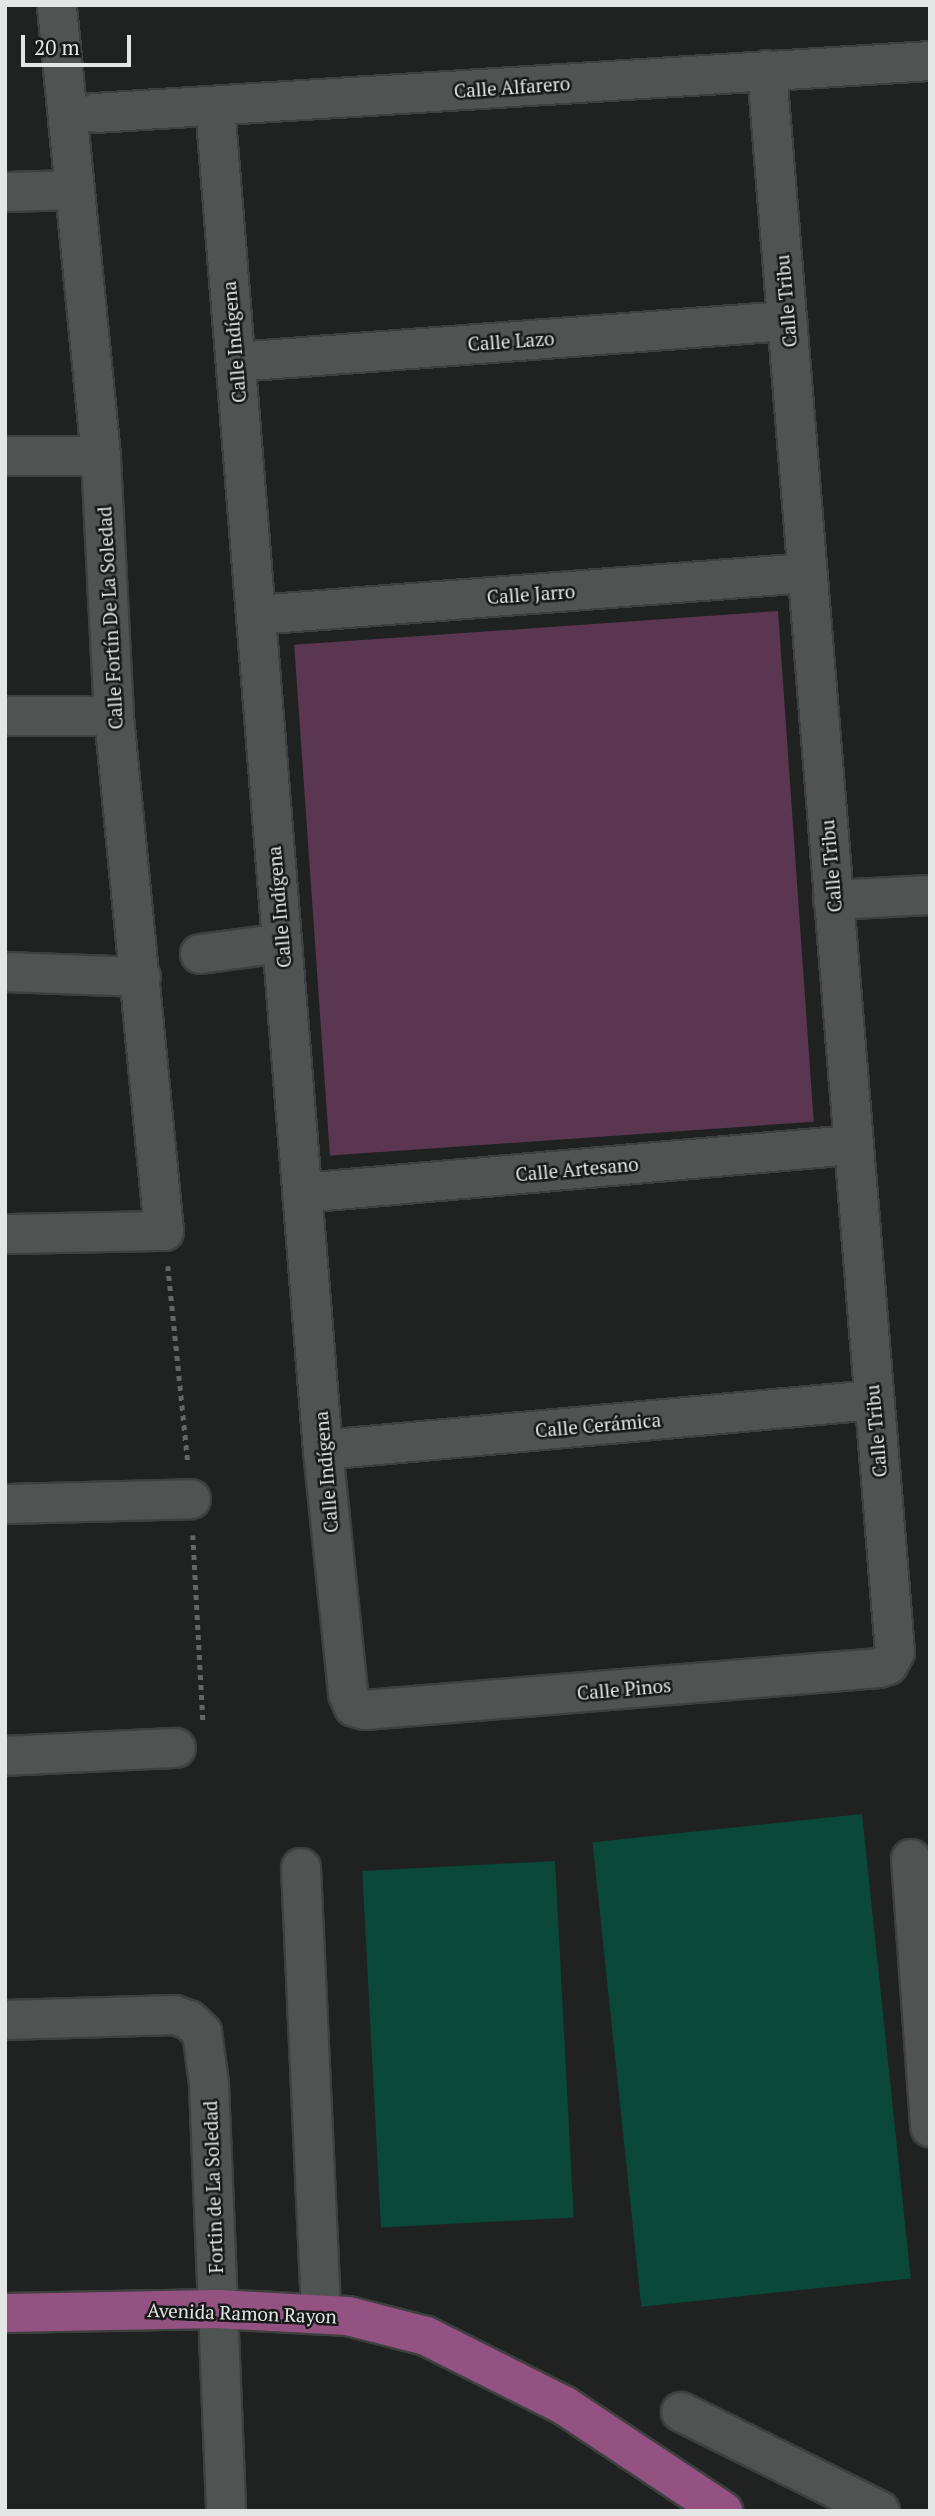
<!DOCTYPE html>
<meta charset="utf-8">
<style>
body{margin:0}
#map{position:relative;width:935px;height:2516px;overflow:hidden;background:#1f2221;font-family:"PT Serif",serif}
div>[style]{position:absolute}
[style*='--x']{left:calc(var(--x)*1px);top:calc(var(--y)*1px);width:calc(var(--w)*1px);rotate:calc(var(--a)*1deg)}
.green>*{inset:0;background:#5b3650;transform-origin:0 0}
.building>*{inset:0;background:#0a483a;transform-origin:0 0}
.path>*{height:4.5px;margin-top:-2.25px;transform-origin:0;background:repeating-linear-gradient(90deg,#646665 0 5px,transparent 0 10px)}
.roads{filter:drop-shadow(2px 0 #3e403f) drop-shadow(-2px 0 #3e403f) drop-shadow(0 2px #3e403f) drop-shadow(0 -2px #3e403f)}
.minor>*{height:38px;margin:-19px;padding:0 19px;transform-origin:19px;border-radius:19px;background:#4f5351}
.major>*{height:38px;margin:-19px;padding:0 19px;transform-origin:19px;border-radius:19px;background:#945283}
span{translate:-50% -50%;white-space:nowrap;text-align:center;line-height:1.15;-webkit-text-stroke:5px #161917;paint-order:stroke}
.street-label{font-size:19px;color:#e4e6e5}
.frame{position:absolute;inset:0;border:7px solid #e4e6e5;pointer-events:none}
.scale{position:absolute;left:21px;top:35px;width:110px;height:32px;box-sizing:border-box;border:4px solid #e4e6e5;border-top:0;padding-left:9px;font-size:21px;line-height:24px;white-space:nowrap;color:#e4e6e5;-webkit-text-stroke:5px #161917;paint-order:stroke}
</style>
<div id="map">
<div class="green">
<div style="left:778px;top:611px;width:512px;height:485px;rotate:86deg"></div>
</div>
<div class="building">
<div style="left:862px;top:1814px;width:467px;height:271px;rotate:84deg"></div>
<div style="left:555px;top:1861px;width:357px;height:193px;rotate:87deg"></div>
</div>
<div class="path">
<div style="--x:168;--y:1266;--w:198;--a:84.2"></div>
<div style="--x:193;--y:1535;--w:187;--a:86.9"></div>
</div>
<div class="roads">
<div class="minor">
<div style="--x:215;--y:106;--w:1348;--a:85.41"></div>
<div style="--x:323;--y:1450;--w:245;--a:84.1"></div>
<div style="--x:348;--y:1694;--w:14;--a:65"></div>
<div style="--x:354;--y:1707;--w:11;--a:15"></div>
<div style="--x:365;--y:1710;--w:516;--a:-4.67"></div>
<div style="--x:879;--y:1668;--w:9;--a:-18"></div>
<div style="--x:888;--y:1665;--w:15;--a:-62"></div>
<div style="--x:895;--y:1652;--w:1587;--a:-94.63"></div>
<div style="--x:95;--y:113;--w:837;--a:-3.56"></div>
<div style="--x:5;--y:192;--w:67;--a:-1.7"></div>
<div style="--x:236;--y:362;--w:553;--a:-4.26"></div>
<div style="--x:5;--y:456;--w:96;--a:0"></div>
<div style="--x:256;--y:615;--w:553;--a:-4.36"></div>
<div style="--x:5;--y:716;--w:109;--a:0"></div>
<div style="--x:833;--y:900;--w:97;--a:-3"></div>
<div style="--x:200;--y:954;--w:83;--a:-7.6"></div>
<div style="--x:5;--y:972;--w:136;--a:2.1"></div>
<div style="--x:302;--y:1193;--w:552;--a:-4.99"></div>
<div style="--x:5;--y:1234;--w:159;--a:-1.1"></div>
<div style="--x:164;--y:1231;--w:517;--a:-95.55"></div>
<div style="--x:114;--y:716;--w:260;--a:-92.9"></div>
<div style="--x:101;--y:456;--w:453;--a:-95.6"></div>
<div style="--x:323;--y:1450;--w:552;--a:-5.19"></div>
<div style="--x:5;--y:1504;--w:186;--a:-1.5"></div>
<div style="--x:5;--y:1756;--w:171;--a:-2.7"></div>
<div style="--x:911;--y:1859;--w:269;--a:85.9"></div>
<div style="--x:301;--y:1868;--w:447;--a:87.4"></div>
<div style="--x:5;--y:2020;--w:170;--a:-1.7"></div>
<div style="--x:175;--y:2015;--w:15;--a:20"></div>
<div style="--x:189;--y:2020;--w:18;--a:43"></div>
<div style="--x:202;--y:2032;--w:52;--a:82.3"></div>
<div style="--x:209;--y:2084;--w:427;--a:87.7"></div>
<div style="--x:681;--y:2412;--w:222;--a:26.4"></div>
</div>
<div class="major">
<div style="--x:5;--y:2313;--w:212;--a:-1.1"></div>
<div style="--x:217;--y:2309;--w:131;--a:3.1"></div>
<div style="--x:348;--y:2316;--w:81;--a:14.4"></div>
<div style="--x:426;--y:2336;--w:156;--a:26.7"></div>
<div style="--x:565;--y:2406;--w:190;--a:33.6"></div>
</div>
</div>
<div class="street-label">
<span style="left:512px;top:87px;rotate:-4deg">Calle Alfarero</span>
<span style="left:786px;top:301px;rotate:-95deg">Calle Tribu</span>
<span style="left:511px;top:341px;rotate:-4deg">Calle Lazo</span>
<span style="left:234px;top:342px;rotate:-95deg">Calle Indígena</span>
<span style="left:531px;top:594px;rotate:-4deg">Calle Jarro</span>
<span style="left:110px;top:618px;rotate:-93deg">Calle Fortín De La Soledad</span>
<span style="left:831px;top:866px;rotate:-95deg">Calle Tribu</span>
<span style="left:279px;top:907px;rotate:-95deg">Calle Indígena</span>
<span style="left:577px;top:1169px;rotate:-5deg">Calle Artesano</span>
<span style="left:598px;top:1425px;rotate:-5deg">Calle Cerámica</span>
<span style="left:876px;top:1431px;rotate:-95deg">Calle Tribu</span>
<span style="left:326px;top:1472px;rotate:-95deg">Calle Indígena</span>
<span style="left:624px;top:1689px;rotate:-5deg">Calle Pinos</span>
<span style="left:213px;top:2187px;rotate:-92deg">Fortin de La Soledad</span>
<span style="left:242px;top:2313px;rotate:2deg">Avenida Ramon Rayon</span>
</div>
<div class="frame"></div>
<div class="scale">20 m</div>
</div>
